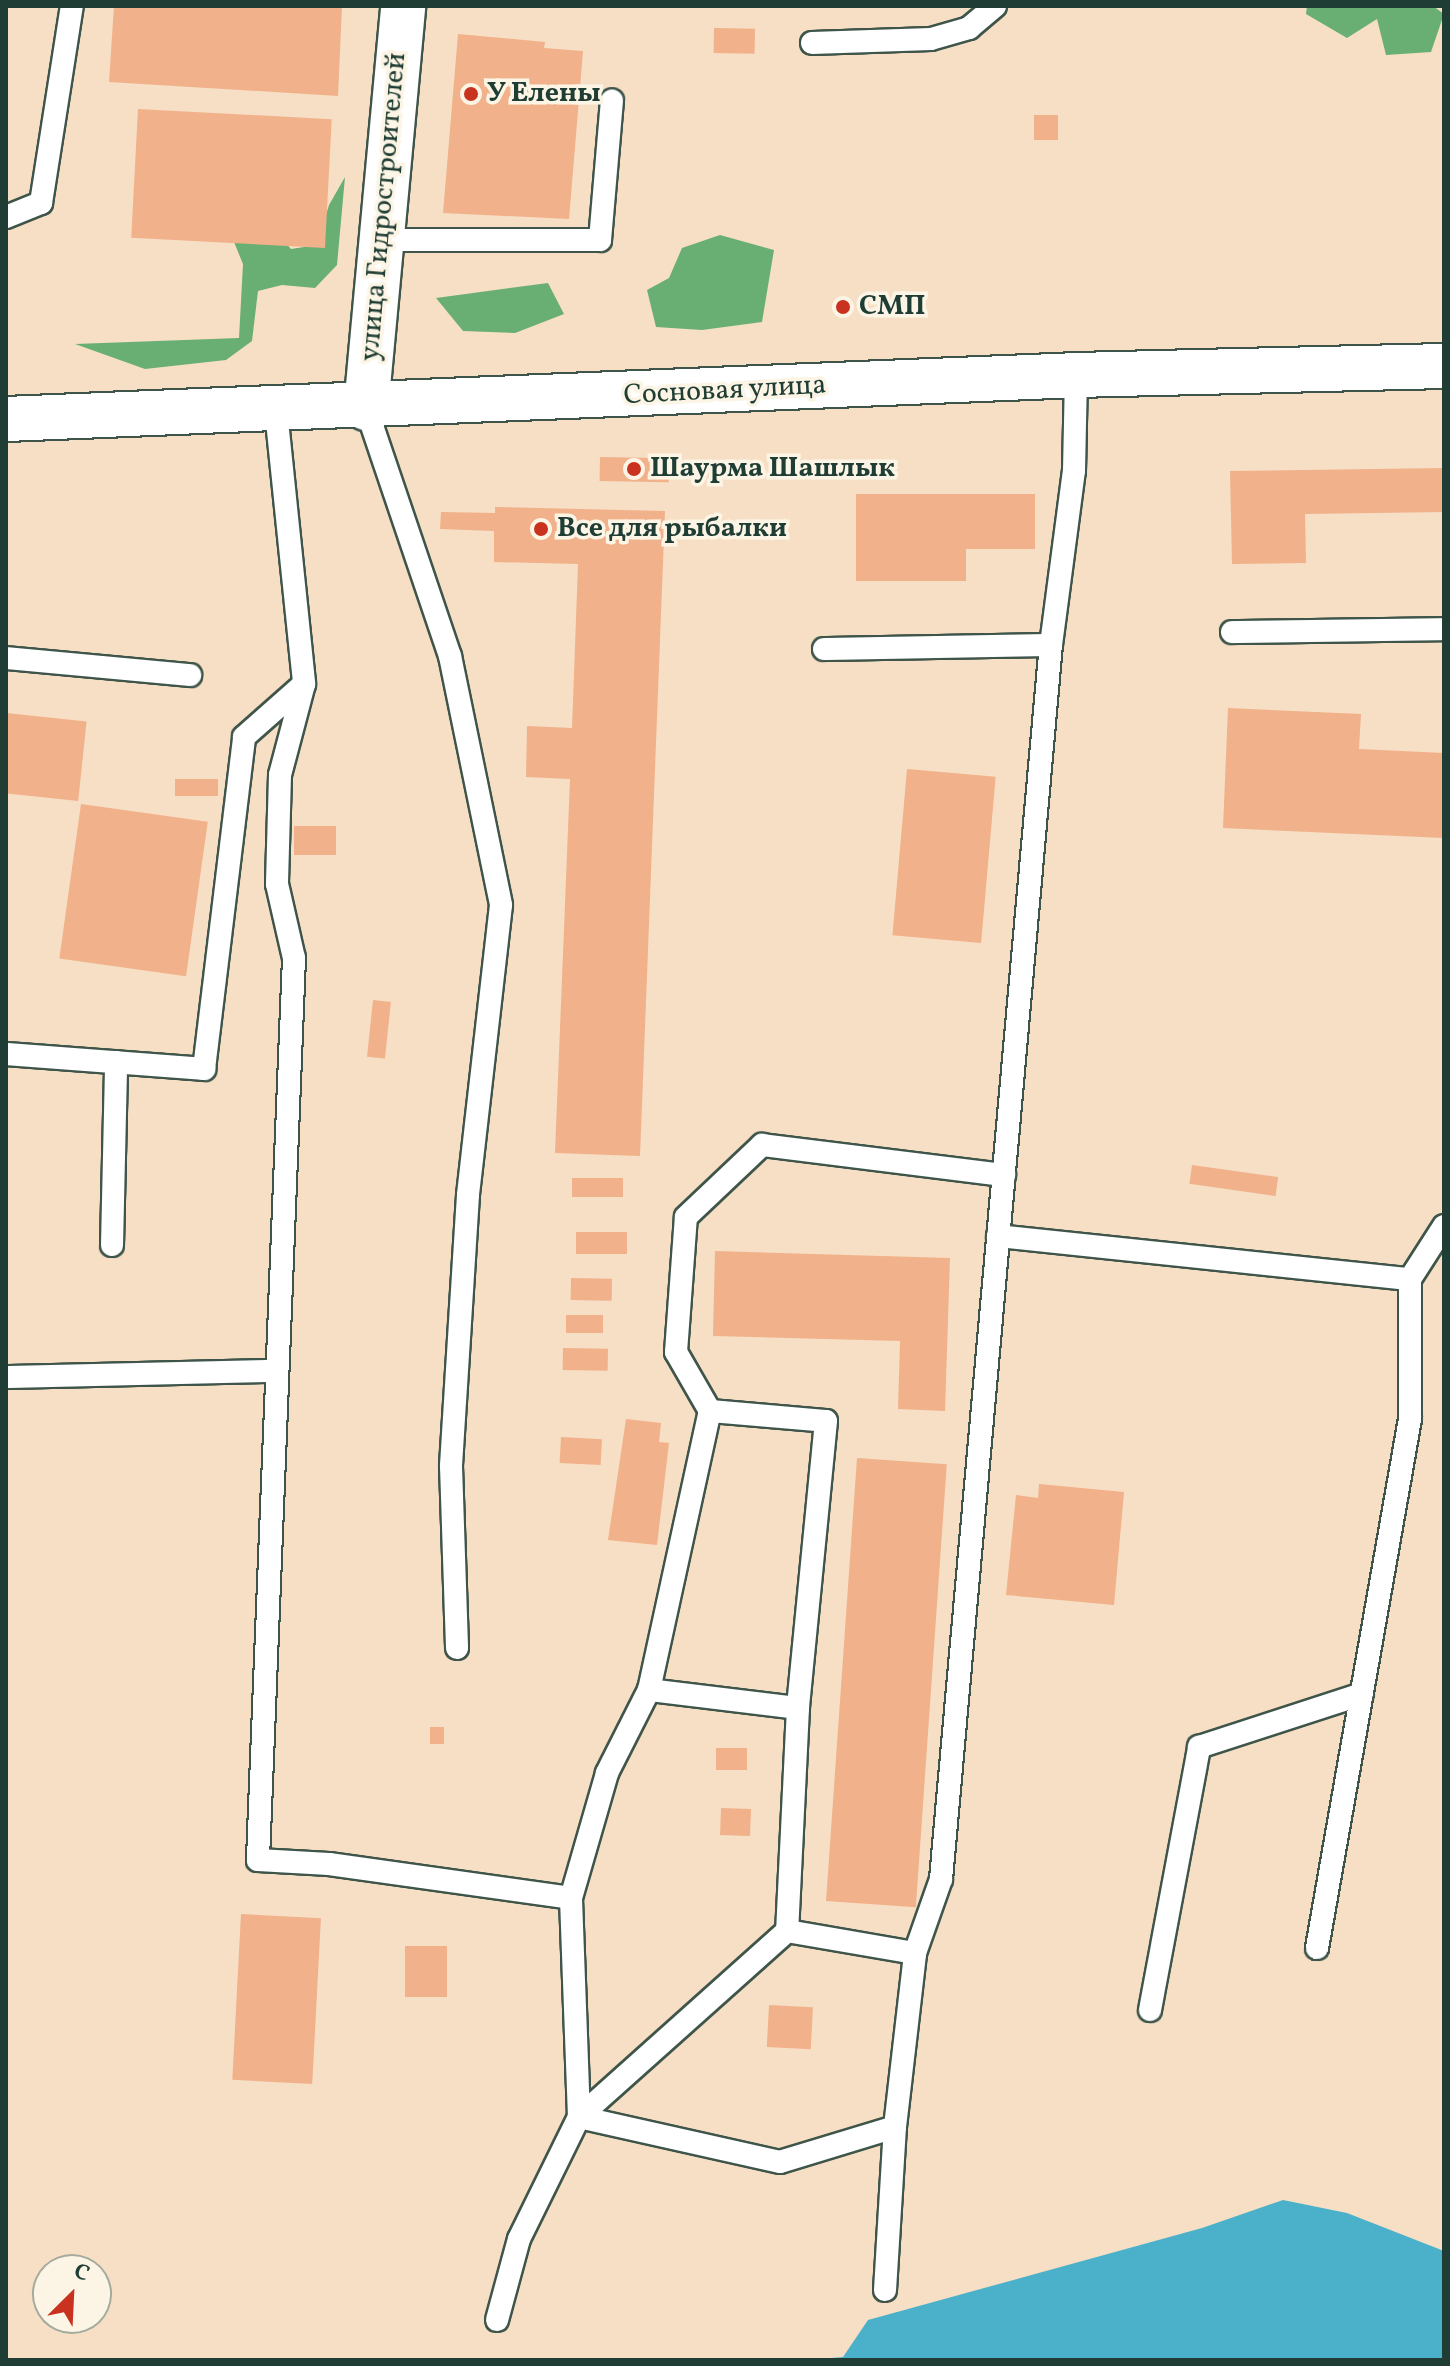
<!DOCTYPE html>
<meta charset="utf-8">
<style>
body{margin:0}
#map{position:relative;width:1450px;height:2366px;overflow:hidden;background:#f6dfc4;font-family:Vollkorn,serif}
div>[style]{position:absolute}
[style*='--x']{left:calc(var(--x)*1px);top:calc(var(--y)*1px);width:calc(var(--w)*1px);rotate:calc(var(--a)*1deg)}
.forest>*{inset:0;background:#69af74}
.water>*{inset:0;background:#4bb1ca}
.building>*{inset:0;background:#f1b18b;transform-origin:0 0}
.roads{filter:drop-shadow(2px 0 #3f554a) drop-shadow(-2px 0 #3f554a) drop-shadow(0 2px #3f554a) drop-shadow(0 -2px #3f554a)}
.service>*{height:22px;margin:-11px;padding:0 11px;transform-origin:11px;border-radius:11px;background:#fff}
.minor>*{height:44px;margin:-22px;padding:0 22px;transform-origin:22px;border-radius:22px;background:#fff}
.primary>*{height:44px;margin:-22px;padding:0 22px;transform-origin:22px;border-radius:22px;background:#fff}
.dots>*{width:22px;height:22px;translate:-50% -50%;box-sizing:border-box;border:4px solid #fcf5e5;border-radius:50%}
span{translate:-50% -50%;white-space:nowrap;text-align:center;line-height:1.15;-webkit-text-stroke:7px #fcf5e5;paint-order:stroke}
.poi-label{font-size:28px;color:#1f3d34;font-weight:700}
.left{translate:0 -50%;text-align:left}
.street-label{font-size:28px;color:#1f3d34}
.frame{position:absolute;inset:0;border:8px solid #1f3d34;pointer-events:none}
.north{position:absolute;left:32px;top:2254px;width:80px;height:80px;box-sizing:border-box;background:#fcf5e5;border:2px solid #a4ab9e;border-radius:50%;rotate:24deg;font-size:22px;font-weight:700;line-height:32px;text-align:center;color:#1f3d34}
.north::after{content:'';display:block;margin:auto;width:28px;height:36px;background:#c8321e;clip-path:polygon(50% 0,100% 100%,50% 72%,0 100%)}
</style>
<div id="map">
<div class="forest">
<div style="clip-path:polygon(1307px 6px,1433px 6px,1444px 14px,1431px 52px,1386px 55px,1377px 19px,1347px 38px,1306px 14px)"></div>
<div style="clip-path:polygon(345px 177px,337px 265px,315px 288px,282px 285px,258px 291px,252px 341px,226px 360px,145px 369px,75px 344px,239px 338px,243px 264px,234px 242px,262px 216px,291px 249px,317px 245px,329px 205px)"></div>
<div style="clip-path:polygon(720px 235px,774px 250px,762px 322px,702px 330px,656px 327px,647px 290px,669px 278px,682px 248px)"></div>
<div style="clip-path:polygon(548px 283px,564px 314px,515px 333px,463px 331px,436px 298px)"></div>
</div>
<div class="water">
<div style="clip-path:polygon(1283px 2200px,1347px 2213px,1444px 2251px,1444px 2360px,807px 2360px,843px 2357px,868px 2320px,1202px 2228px)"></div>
</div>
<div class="building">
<div style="clip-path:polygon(114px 6px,342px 6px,338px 96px,109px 82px)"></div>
<div style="left:714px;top:28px;width:41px;height:25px;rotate:1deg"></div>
<div style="clip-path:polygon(458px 34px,545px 42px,544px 48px,583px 51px,569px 219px,443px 213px)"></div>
<div style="left:138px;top:109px;width:194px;height:129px;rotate:3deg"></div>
<div style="left:1034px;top:115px;width:24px;height:25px"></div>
<div style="left:600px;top:457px;width:69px;height:24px;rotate:1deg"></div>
<div style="clip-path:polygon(1444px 468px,1444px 512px,1305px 514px,1306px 563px,1232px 564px,1230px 471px)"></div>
<div style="clip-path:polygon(856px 494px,1035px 494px,1035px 549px,966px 549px,966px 581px,856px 581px)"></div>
<div style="clip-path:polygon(495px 507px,665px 511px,640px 1156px,555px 1153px,570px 779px,526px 777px,527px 726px,572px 728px,578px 564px,494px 562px,494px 531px,440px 529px,441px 512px,495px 513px)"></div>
<div style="clip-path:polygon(1228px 708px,1361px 714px,1359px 749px,1444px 753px,1444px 838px,1223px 828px)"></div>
<div style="left:6px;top:713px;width:81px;height:80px;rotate:6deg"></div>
<div style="left:907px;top:769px;width:89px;height:167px;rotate:5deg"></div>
<div style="left:175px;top:779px;width:43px;height:17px"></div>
<div style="left:81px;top:804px;width:128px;height:156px;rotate:8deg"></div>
<div style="left:336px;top:826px;width:29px;height:42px;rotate:90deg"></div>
<div style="left:373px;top:1000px;width:18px;height:57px;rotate:6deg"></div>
<div style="left:1192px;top:1165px;width:87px;height:19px;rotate:8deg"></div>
<div style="left:572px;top:1178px;width:51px;height:19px"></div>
<div style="left:627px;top:1232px;width:22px;height:51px;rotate:90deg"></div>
<div style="clip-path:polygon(715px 1251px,950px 1258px,945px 1411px,898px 1409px,900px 1341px,713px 1336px)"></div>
<div style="left:571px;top:1278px;width:41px;height:22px;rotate:1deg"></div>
<div style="left:566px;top:1315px;width:37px;height:18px"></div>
<div style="left:563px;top:1348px;width:45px;height:22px;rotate:1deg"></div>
<div style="clip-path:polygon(626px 1419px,661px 1423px,659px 1442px,669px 1443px,657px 1545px,608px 1540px)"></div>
<div style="left:561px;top:1437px;width:41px;height:26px;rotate:3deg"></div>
<div style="left:857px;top:1458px;width:90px;height:444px;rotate:4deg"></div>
<div style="clip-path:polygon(1039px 1484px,1124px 1492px,1114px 1605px,1006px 1595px,1016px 1495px,1038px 1498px)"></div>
<div style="left:430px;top:1727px;width:14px;height:17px"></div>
<div style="left:716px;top:1748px;width:31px;height:22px"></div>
<div style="left:721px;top:1808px;width:30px;height:27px;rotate:2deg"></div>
<div style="left:241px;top:1914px;width:80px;height:166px;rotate:3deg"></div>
<div style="left:405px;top:1946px;width:42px;height:51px"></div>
<div style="left:769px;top:2005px;width:44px;height:42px;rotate:3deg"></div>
</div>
<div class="roads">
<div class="service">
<div style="--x:812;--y:43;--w:119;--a:-1.9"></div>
<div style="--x:931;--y:39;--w:40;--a:-16"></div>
<div style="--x:969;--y:28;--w:34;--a:-40"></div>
<div style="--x:6;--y:217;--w:38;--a:-22"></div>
<div style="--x:41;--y:203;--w:199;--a:-81.1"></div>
<div style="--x:381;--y:240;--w:219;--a:0"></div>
<div style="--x:600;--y:240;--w:140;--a:-85.1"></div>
<div style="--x:366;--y:408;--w:262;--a:71.3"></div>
<div style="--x:450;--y:656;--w:254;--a:78.4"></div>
<div style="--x:501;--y:905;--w:292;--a:96.5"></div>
<div style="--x:468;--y:1195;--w:272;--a:93.6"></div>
<div style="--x:451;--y:1466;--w:182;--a:88.1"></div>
<div style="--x:276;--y:411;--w:274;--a:84.1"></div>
<div style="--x:304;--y:684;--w:94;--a:104.8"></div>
<div style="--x:280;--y:775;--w:109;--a:91.6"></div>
<div style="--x:277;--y:884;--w:76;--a:77.1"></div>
<div style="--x:294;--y:958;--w:903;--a:92.29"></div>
<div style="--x:258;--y:1860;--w:71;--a:3.2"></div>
<div style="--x:329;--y:1864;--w:244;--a:8"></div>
<div style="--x:1232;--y:632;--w:212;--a:-0.8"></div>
<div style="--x:824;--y:649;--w:227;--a:-1"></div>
<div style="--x:6;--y:658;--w:185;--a:5.3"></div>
<div style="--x:6;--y:1054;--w:199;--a:4.3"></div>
<div style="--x:204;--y:1069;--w:334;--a:-83.1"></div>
<div style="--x:244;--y:737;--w:80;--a:-41.5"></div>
<div style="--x:998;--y:1236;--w:414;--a:6"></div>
<div style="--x:112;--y:1245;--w:183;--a:-88.7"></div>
<div style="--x:6;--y:1377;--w:271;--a:-1.3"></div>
<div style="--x:710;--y:1411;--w:116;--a:4.9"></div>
<div style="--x:826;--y:1421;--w:288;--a:95.6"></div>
<div style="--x:798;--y:1708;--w:223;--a:92.8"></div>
<div style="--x:649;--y:1690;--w:150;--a:6.9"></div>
<div style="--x:1317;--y:1948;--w:537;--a:-80.03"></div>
<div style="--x:1410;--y:1419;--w:140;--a:-90"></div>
<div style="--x:1410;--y:1279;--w:63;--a:-57.3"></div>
<div style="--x:1150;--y:2010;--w:268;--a:-79.4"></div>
<div style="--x:1199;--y:1747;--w:171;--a:-18"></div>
<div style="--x:895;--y:2127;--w:120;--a:163.1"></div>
<div style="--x:780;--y:2162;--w:206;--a:-167.4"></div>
<div style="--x:579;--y:2117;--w:219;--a:-92.1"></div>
<div style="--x:571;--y:1898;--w:130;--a:-73.9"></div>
<div style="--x:607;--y:1773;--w:93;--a:-63.2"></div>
<div style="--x:649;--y:1690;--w:286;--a:-77.7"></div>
<div style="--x:710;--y:1411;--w:68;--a:-120"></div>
<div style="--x:676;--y:1352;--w:135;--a:-85.8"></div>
<div style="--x:686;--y:1217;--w:105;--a:-43.5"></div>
<div style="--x:762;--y:1145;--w:244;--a:7.1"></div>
<div style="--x:885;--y:2290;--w:163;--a:-86.5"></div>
<div style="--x:895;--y:2127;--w:175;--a:-83.4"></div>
<div style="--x:915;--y:1953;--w:78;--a:-70.6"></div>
<div style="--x:941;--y:1879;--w:1239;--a:-84.91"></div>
<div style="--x:1051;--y:645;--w:176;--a:-82.5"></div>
<div style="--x:1074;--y:471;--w:96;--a:-88.8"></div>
<div style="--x:497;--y:2320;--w:84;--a:-74.8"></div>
<div style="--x:519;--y:2239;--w:136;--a:-63.8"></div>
<div style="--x:579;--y:2117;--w:279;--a:-41.8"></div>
<div style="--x:787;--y:1931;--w:130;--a:9.8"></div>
</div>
<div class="minor">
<div style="--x:366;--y:408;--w:404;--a:-84.7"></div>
</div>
<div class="primary">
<div style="--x:6;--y:419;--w:1071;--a:-2.35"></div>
<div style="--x:1076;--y:375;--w:368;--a:-1.4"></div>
</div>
</div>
<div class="dots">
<div style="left:471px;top:94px;background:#c8321e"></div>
<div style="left:843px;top:307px;background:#c8321e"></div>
<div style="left:634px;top:469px;background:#c8321e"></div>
<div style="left:541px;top:529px;background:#c8321e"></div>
</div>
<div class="poi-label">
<span class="left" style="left:487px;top:94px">У Елены</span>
<span class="left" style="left:859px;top:307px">СМП</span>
<span class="left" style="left:650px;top:469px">Шаурма Шашлык</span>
<span class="left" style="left:557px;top:529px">Все для рыбалки</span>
</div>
<div class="street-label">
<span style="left:384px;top:207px;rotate:-85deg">улица Гидростроителей</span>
<span style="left:725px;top:391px;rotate:-3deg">Сосновая улица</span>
</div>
<div class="frame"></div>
<div class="north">С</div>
</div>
